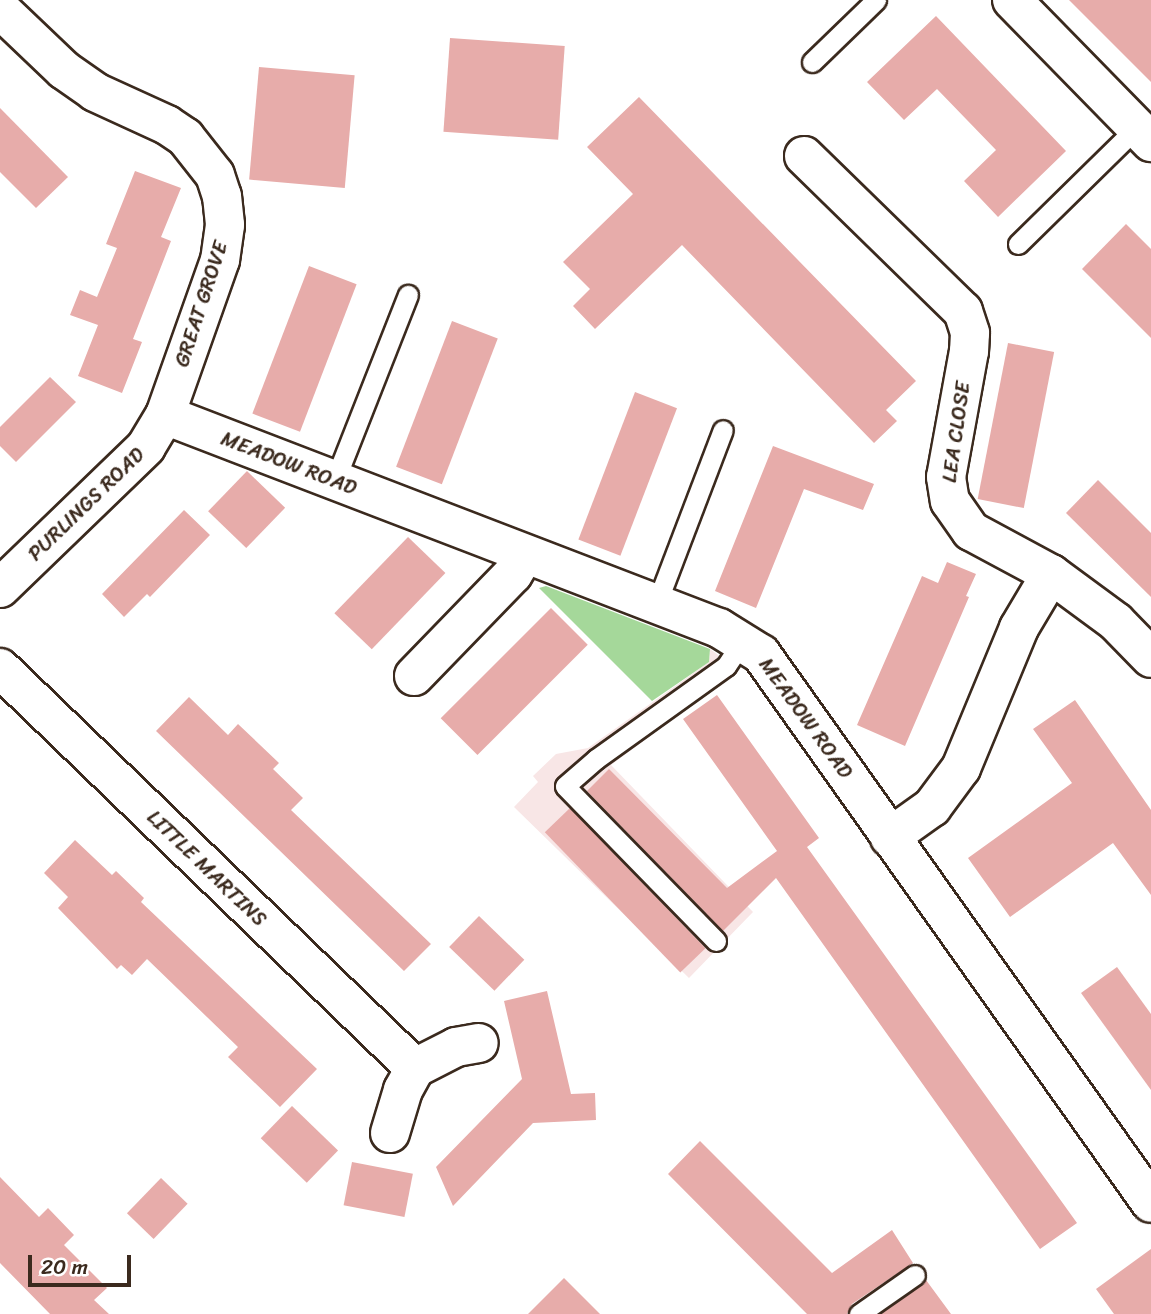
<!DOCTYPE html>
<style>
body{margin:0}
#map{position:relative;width:1151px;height:1314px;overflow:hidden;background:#fff;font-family:Sriracha,sans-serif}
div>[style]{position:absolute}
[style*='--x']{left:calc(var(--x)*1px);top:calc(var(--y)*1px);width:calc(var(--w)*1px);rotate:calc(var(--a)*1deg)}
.built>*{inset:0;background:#f8e6e6}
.green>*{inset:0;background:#a5d89a}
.building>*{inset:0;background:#e7acaa;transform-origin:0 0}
.roads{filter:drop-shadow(2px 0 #3b2a1e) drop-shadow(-2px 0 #3b2a1e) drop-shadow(0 2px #3b2a1e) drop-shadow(0 -2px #3b2a1e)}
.service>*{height:19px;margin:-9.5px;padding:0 9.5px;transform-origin:9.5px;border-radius:9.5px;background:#fff}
.minor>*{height:38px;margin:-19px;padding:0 19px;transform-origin:19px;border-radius:19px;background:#fff}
span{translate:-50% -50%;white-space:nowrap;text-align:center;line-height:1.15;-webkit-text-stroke:6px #fff;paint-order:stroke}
.street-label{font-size:21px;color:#3b2a1e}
.scale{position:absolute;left:28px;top:1255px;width:103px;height:32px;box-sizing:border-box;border:4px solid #3b2a1e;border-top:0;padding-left:9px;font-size:21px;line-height:24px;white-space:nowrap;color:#3b2a1e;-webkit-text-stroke:5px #fff;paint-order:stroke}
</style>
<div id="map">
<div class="built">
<div style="clip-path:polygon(710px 649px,739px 670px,611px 765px,753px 912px,689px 978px,514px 807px,538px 782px,533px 776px,556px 754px,588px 748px,709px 662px)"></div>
</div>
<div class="green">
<div style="clip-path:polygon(546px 586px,710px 649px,709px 662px,652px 701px,539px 588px)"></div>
</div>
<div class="building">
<div style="clip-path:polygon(1069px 0,1151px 0,1151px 82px)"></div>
<div style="clip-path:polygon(936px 16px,1066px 151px,998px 217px,964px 181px,996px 150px,937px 89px,904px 120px,867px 82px)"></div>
<div style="left:450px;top:38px;width:115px;height:94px;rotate:4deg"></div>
<div style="left:259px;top:67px;width:96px;height:113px;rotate:5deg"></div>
<div style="clip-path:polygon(639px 97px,916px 381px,886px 410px,897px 421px,874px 443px,682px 245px,595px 329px,573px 306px,590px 289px,563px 262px,633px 194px,587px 147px)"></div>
<div style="clip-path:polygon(0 108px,68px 177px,36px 208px,0 172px)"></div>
<div style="clip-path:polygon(135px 171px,181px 188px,161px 237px,171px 241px,133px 339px,142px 342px,122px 393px,78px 376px,98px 325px,70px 315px,80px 290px,97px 297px,117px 248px,106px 244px)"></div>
<div style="clip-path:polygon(1126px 224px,1151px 249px,1151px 338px,1082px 269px)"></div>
<div style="left:309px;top:266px;width:51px;height:158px;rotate:21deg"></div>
<div style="left:452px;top:321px;width:49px;height:156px;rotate:21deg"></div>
<div style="left:1008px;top:343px;width:47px;height:159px;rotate:11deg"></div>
<div style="clip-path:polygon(50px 377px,76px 402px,16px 462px,0 446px,0 427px)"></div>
<div style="left:635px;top:392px;width:45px;height:158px;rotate:21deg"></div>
<div style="clip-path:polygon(773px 446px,874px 484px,863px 510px,804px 489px,756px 608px,715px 591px)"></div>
<div style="left:247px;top:471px;width:53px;height:56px;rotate:44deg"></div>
<div style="clip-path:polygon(1098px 480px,1151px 533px,1151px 597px,1066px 513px)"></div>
<div style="clip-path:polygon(184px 510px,210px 535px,150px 597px,147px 594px,124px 617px,102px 594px)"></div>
<div style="left:408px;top:537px;width:52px;height:106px;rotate:44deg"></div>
<div style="clip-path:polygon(947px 562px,976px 574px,966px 596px,969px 597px,905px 746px,857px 725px,922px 576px,938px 583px)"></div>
<div style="left:551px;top:608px;width:52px;height:156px;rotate:45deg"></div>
<div style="clip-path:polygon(717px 695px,819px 838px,807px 847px,1077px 1223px,1040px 1249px,776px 878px,723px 931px,587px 791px,609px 769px,727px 888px,777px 851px,683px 719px)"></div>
<div style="clip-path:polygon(189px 697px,228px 735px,238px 724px,279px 763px,273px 769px,303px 798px,291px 810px,431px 944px,404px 971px,156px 731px)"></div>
<div style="clip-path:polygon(1075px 700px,1151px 810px,1151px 895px,1113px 843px,1010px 917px,968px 858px,1072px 783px,1033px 729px)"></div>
<div style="left:570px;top:808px;width:195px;height:35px;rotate:46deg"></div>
<div style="clip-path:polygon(75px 840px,112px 875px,116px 871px,144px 898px,141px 902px,317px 1069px,280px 1107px,228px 1057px,238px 1047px,147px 959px,132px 975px,121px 965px,117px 969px,58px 908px,68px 897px,44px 873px)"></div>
<div style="left:479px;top:916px;width:63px;height:43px;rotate:44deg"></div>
<div style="clip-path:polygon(1117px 967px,1151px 1014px,1151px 1090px,1081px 993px)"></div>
<div style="clip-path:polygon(547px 991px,571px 1094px,595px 1093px,596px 1120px,533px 1123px,453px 1206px,436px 1167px,522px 1079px,504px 1001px)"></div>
<div style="left:292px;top:1106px;width:64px;height:45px;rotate:44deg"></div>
<div style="clip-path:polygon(700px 1141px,832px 1273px,892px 1230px,913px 1263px,852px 1304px,847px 1314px,807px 1314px,668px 1174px)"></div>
<div style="left:352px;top:1162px;width:62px;height:44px;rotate:11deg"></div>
<div style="clip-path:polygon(0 1177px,39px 1217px,48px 1208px,74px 1235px,64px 1245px,107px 1288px,94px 1300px,109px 1314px,50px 1314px,0 1263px)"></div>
<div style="left:161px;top:1178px;width:37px;height:49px;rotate:44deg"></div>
<div style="clip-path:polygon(1151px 1249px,1151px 1314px,1114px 1314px,1096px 1289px)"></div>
<div style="clip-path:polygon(564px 1278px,600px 1314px,528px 1314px)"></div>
<div style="clip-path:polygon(926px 1280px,951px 1314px,880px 1314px,922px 1285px)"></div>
</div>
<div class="roads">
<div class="service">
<div style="--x:812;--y:62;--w:89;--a:-44.1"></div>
<div style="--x:1018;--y:244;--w:167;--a:-44.5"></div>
<div style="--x:335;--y:480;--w:199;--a:-68.5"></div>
<div style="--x:656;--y:605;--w:187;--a:-69.1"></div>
<div style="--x:716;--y:941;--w:216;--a:-134.3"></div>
<div style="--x:565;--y:786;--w:41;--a:-41.1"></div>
<div style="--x:596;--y:759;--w:160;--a:-35.6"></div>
<div style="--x:726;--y:666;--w:30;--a:-56"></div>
<div style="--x:859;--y:1314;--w:68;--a:-34.9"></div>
</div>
<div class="minor">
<div style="--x:1012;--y:0;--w:199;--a:45.6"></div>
<div style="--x:0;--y:9;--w:88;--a:43.6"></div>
<div style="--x:64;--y:70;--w:38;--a:35"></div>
<div style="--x:95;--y:92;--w:79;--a:24.6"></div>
<div style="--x:167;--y:125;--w:22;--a:34"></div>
<div style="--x:185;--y:137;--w:48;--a:51.7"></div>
<div style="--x:215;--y:175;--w:22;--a:72"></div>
<div style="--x:222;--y:196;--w:29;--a:84"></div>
<div style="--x:225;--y:225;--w:35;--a:98"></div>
<div style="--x:220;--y:260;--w:164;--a:109.5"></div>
<div style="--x:165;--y:415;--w:37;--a:121"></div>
<div style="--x:146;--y:447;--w:203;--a:136"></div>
<div style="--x:804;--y:156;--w:222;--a:44.3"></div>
<div style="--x:963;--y:311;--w:23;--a:72"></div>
<div style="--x:970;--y:333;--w:18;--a:93"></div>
<div style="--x:969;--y:351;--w:128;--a:100.3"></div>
<div style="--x:946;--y:477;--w:24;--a:81"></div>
<div style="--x:950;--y:501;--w:37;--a:55"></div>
<div style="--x:971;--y:531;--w:91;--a:28.3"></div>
<div style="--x:1051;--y:574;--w:63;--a:120.7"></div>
<div style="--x:1019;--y:628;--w:152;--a:112.5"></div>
<div style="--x:961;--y:768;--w:49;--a:126.6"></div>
<div style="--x:932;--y:807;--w:52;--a:144.5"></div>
<div style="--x:165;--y:415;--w:594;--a:21.03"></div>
<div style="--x:719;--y:628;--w:49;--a:31.8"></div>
<div style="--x:761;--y:654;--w:673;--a:54.61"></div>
<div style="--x:1051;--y:574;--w:81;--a:36.4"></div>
<div style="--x:1116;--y:622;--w:50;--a:45.8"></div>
<div style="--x:0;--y:668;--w:576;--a:43.95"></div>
<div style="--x:414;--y:676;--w:142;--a:-45.9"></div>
<div style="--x:513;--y:574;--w:23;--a:-59"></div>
<div style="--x:390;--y:1133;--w:45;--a:-73.2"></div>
<div style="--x:403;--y:1090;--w:25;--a:-61"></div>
<div style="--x:415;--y:1068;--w:46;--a:-27.1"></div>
<div style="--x:456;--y:1047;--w:23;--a:-10"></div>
</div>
</div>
<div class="street-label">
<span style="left:201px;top:304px;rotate:-72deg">GREAT GROVE</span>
<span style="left:956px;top:432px;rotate:-82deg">LEA CLOSE</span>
<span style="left:289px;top:463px;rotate:21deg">MEADOW ROAD</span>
<span style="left:86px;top:504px;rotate:-44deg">PURLINGS ROAD</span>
<span style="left:806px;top:718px;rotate:54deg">MEADOW ROAD</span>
<span style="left:207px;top:868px;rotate:44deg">LITTLE MARTINS</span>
</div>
<div class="scale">20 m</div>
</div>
